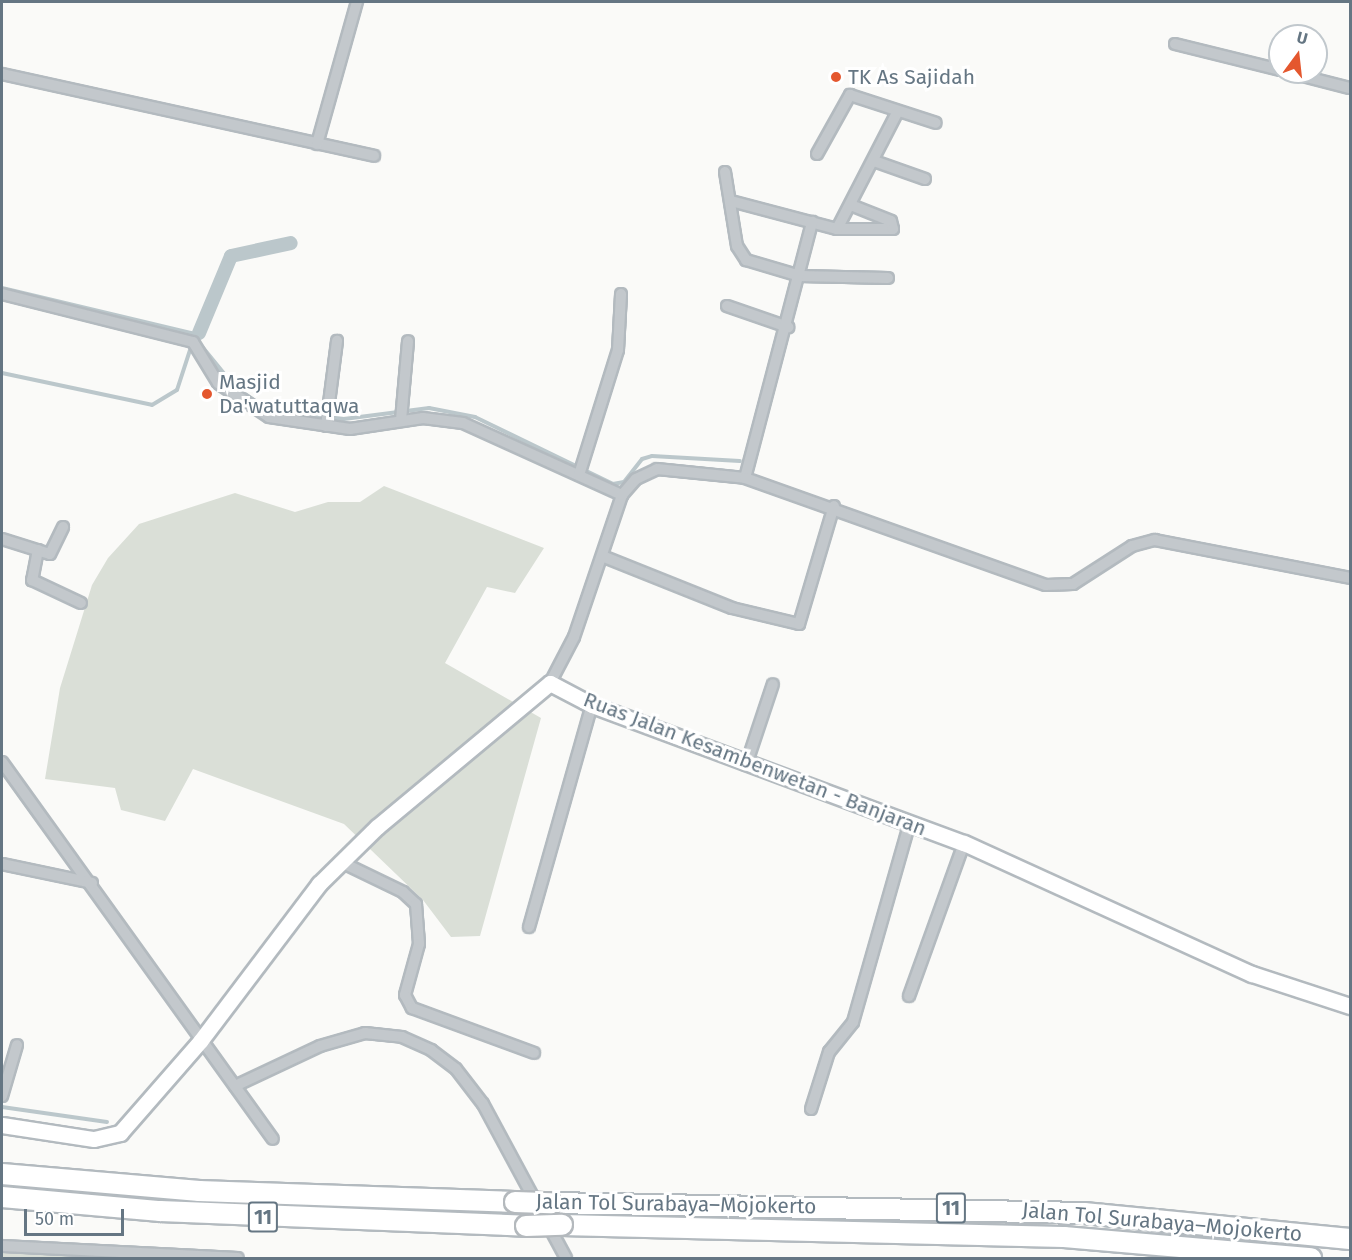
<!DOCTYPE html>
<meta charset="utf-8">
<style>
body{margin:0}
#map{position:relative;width:1352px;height:1260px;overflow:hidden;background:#fafaf8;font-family:"Fira Sans",sans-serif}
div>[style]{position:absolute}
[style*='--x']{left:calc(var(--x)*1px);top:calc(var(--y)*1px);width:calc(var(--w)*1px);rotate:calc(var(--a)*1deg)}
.green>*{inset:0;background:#dadfd7}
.stream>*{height:4px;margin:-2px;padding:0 2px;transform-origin:2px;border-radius:2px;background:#bbc7cb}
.canal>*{height:14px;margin:-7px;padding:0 7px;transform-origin:7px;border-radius:7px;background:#bbc7cb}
.roads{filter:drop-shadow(2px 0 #b3babf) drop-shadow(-2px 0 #b3babf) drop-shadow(0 2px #b3babf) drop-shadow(0 -2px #b3babf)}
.minor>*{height:10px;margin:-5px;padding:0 5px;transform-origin:5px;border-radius:5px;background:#c3c8cc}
.secondary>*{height:15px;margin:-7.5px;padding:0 7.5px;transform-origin:7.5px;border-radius:7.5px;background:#fff}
.motorway>*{height:20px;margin:-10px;padding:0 10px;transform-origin:10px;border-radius:10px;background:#fff}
.bridges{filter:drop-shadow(2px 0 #b4b9bd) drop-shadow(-2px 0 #b4b9bd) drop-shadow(0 2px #b4b9bd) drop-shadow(0 -2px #b4b9bd)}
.motorway-bridge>*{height:20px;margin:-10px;padding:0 10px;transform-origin:10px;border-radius:10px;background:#fff}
.dots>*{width:16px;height:16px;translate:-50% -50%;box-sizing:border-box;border:3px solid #fff;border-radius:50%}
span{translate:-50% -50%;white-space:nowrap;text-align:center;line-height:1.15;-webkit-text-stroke:6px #fff;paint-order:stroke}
.shield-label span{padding:2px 4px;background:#fff;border:2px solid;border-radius:4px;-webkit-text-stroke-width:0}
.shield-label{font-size:20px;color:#657683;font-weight:700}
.poi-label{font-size:21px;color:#657683}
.left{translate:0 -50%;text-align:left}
.street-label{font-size:21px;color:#657683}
.frame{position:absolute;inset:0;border:3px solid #657683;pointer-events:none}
.north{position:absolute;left:1268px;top:24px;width:60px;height:60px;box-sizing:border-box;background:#fff;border:2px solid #c1c8cd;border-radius:50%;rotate:15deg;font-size:16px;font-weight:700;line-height:24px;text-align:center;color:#657683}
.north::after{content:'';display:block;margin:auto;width:21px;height:27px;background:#e4572e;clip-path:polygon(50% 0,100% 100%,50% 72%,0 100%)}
.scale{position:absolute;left:24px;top:1209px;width:100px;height:27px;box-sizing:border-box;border:3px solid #657683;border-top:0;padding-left:8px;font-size:18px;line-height:21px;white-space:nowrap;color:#657683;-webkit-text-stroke:4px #fff;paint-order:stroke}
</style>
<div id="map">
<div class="green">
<div style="clip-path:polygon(384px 486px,544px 548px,515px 593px,487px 587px,445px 663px,541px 718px,480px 936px,451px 937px,423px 900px,344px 824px,193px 769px,165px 821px,121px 810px,115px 788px,45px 779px,60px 688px,92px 585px,108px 558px,139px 524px,235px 493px,295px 512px,328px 502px,360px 502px)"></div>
<div style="clip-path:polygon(2px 1246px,118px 1258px,2px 1258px)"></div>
</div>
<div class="stream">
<div style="--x:2;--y:288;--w:194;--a:13.4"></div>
<div style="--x:191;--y:333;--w:70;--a:50.8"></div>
<div style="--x:235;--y:387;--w:29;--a:35"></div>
<div style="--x:259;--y:404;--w:28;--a:17"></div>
<div style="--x:286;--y:412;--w:58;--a:6.9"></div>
<div style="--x:344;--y:419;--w:86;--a:-7.4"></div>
<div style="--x:429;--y:408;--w:47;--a:11.1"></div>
<div style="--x:475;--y:417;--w:153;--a:25.9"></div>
<div style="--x:613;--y:484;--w:11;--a:-10"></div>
<div style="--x:624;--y:482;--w:29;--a:-52"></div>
<div style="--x:642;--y:459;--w:10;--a:-17"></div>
<div style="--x:652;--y:456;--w:88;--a:3.3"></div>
<div style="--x:2;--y:373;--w:153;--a:12"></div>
<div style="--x:152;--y:405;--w:29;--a:-31"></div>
<div style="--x:177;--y:390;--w:42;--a:-72"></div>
<div style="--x:2;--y:771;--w:65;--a:54.4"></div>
<div style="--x:2;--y:1107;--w:106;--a:8.1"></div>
</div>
<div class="canal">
<div style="--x:199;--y:333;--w:83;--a:-67.4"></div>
<div style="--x:231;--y:256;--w:61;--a:-12.2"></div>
</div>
<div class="roads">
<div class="minor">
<div style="--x:1175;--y:44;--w:108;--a:13.9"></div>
<div style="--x:1287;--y:72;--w:65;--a:14.3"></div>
<div style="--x:2;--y:74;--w:381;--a:12.4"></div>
<div style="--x:317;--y:144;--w:148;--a:-74.3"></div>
<div style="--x:817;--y:154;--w:68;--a:-60.8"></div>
<div style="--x:850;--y:95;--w:90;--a:18"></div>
<div style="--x:874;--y:161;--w:54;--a:19.4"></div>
<div style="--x:725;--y:172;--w:75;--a:80.8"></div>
<div style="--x:737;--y:246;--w:17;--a:57"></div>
<div style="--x:746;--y:260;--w:56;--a:16.5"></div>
<div style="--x:800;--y:276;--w:88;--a:1.3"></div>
<div style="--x:731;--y:201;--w:110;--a:14.8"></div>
<div style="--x:837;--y:229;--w:56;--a:0"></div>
<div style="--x:893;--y:229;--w:8;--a:-104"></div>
<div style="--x:891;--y:221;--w:43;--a:-158.2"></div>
<div style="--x:837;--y:229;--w:131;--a:-62.7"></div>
<div style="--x:2;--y:294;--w:197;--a:14.1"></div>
<div style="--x:193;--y:342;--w:48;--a:58.6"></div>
<div style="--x:218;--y:383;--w:61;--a:33.7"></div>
<div style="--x:269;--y:417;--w:82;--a:8.4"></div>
<div style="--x:350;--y:429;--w:74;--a:-8.6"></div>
<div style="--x:423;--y:418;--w:40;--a:7.1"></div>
<div style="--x:463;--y:423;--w:175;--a:24.4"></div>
<div style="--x:727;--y:306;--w:65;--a:19"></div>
<div style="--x:401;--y:420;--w:79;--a:-84.9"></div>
<div style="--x:326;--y:426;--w:86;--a:-82.6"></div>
<div style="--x:579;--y:475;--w:131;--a:-72.7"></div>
<div style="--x:618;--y:350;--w:56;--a:-86.9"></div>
<div style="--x:745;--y:478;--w:265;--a:-75.3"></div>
<div style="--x:2;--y:539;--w:50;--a:17.4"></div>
<div style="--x:50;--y:554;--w:30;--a:-64"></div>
<div style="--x:38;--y:550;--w:31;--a:101"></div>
<div style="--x:32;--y:580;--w:54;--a:25.1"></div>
<div style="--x:602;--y:556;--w:140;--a:21.8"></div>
<div style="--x:732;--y:608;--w:69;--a:13.4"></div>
<div style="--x:799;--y:624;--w:123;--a:-73.5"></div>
<div style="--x:550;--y:683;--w:52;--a:-62.4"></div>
<div style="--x:574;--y:637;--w:150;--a:-71.3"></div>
<div style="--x:622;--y:495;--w:21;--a:-49"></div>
<div style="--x:636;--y:479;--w:23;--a:-25"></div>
<div style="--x:657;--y:469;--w:88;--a:5.8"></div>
<div style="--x:745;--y:478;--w:319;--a:19.6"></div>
<div style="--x:1046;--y:585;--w:27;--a:-2"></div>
<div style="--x:1073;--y:584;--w:70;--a:-32.8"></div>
<div style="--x:1132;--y:546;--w:24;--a:-15"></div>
<div style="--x:1155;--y:540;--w:199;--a:11"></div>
<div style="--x:2;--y:762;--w:464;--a:54.3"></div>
<div style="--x:746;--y:765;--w:85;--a:-71.6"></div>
<div style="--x:341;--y:862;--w:69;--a:25.8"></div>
<div style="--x:403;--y:892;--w:18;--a:43"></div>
<div style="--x:416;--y:904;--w:40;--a:85.7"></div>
<div style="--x:419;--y:944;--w:53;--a:105.4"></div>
<div style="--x:405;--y:995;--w:15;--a:62"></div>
<div style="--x:412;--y:1008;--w:130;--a:20.2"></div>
<div style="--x:2;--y:864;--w:92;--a:11.9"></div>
<div style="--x:529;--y:927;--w:231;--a:-74.2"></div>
<div style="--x:909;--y:996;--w:163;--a:-70.2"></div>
<div style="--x:235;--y:1086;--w:94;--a:-25.2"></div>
<div style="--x:320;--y:1046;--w:47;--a:-16.1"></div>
<div style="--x:365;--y:1033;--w:37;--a:6"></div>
<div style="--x:402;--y:1037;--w:32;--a:24"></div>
<div style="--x:431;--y:1050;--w:31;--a:37"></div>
<div style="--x:456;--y:1069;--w:44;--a:52.4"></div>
<div style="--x:483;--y:1104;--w:175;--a:61.7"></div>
<div style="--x:2;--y:1096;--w:53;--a:-73.6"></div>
<div style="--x:811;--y:1109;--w:60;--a:-72.5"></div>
<div style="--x:829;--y:1052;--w:38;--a:-51"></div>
<div style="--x:853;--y:1022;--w:208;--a:-74.1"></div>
<div style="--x:2;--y:1246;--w:236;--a:2.9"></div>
</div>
<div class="secondary">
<div style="--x:2;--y:1125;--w:93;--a:8.7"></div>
<div style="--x:94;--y:1139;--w:27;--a:-13"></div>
<div style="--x:120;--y:1133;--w:123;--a:-48.9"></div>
<div style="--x:201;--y:1040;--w:196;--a:-52.9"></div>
<div style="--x:319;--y:884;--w:81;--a:-44.5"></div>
<div style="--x:377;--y:827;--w:225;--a:-39.8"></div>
<div style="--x:550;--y:683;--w:47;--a:27.6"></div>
<div style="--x:592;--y:705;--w:397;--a:20.4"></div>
<div style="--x:964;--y:843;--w:316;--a:24.5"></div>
<div style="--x:1252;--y:974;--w:103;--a:18.1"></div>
</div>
<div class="motorway">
<div style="--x:2;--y:1174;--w:198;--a:4.9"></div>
<div style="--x:199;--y:1191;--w:316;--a:2"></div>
<div style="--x:2;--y:1197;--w:159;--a:5.1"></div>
<div style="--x:160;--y:1211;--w:366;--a:2.3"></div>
<div style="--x:551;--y:1203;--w:533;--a:1.07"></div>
<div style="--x:1084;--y:1213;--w:267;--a:5.6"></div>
<div style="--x:562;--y:1225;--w:502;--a:1.37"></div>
<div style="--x:1064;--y:1237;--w:248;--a:4.9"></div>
</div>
</div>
<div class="bridges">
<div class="motorway-bridge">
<div style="--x:515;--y:1202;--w:36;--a:2"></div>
<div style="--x:526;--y:1226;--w:36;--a:-2"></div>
</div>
</div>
<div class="dots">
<div style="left:836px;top:77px;background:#e4572e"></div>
<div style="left:207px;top:394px;background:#e4572e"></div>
</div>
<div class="shield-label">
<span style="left:951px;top:1208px">11</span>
<span style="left:263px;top:1217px">11</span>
</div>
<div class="poi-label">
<span class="left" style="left:848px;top:77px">TK As Sajidah</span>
<span class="left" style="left:219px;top:394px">Masjid<br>Da'watuttaqwa</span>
</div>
<div class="street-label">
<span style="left:755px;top:764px;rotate:21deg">Ruas Jalan Kesambenwetan - Banjaran</span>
<span style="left:676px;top:1204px;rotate:1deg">Jalan Tol Surabaya–Mojokerto</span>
<span style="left:1162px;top:1222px;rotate:5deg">Jalan Tol Surabaya–Mojokerto</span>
</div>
<div class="frame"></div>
<div class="north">U</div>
<div class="scale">50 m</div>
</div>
